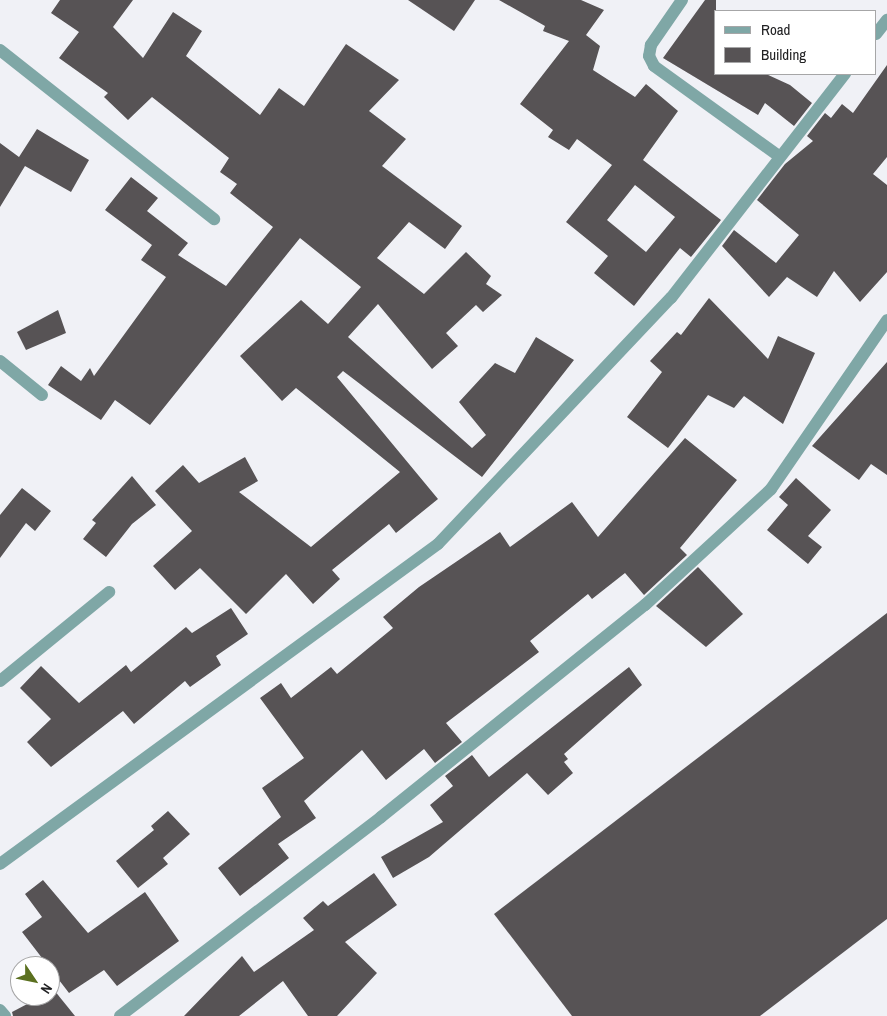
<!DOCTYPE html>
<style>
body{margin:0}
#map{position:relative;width:887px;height:1016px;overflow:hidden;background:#f0f1f6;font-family:"Archivo Narrow",sans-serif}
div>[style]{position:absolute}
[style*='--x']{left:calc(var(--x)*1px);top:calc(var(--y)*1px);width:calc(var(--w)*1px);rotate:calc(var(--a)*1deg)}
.building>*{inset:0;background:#575355}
.minor>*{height:12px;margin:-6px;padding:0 6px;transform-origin:6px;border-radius:6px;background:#7fa7a6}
span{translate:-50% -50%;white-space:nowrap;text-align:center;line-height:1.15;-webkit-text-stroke:5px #fff;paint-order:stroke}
.legend{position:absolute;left:714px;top:10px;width:162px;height:65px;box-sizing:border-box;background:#fff;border:1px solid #a6a6a7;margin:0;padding:6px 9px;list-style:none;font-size:15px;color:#212123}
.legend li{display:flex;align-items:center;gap:10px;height:25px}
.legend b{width:25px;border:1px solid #a6a6a7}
.north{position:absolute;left:10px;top:956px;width:50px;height:50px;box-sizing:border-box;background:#fff;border:1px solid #a6a6a7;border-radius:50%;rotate:124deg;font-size:14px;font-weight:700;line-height:20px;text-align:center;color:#212123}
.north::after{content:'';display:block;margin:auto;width:18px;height:22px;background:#5b7020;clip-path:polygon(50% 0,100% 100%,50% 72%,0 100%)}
</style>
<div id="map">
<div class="building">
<div style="clip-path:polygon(60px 0,133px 0,113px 27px,143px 58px,173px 12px,202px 31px,186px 56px,260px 115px,279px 88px,304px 106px,346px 44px,399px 80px,369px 111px,406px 139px,382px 166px,462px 226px,445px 249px,409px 222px,377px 258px,424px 294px,466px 252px,491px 276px,486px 284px,502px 295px,483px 312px,476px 305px,446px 333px,458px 346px,432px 369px,378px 304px,348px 337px,472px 448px,486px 435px,459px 402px,495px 363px,515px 373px,536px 337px,574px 360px,482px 477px,343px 371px,337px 377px,438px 499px,396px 533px,389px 524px,332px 570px,340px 579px,313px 604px,286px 574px,246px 614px,200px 568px,175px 590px,153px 566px,192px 531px,155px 491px,183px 465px,199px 483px,245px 457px,258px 481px,239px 492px,311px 547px,400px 472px,296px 388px,282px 401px,240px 356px,301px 300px,328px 324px,361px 287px,300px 238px,150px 425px,115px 400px,101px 420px,48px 385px,61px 366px,81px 381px,90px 368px,94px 376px,166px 277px,141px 260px,152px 245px,105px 210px,131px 177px,158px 198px,147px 211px,188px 243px,178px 255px,226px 286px,273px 227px,230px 193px,237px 184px,220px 172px,229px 158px,152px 97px,128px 120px,104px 97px,108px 93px,59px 58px,79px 32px,51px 13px)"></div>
<div style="clip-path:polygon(408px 0,475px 0,454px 31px)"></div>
<div style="clip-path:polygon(evenodd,499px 0,581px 0,604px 10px,586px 35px,600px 46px,593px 70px,635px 97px,646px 84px,678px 111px,643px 160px,721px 220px,691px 257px,680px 248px,634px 306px,594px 273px,608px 256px,566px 222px,612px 165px,577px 139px,569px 150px,548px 137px,553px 130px,520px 104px,569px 41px,543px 31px,545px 26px,499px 0,635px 185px,675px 217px,646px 252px,607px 220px,635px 185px)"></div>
<div style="clip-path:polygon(705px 0,716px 0,716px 74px,766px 74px,790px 85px,812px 103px,794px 126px,765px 103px,758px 115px,663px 58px)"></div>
<div style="clip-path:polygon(887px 65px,887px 157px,873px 174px,887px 185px,887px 272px,860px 302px,834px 271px,817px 297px,787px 277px,769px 297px,722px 246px,734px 230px,776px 263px,799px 235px,757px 200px,785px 164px,813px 141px,807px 136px,825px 113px,831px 118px,842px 104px,853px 113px)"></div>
<div style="clip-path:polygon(37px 129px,89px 160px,71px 192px,25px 166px,0 207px,0 143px,19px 157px)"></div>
<div style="clip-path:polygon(709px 298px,768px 359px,778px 336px,815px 353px,783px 424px,744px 396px,734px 408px,708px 395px,668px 448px,627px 417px,662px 372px,650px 361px,677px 332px,681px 335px)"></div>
<div style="clip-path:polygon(58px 310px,66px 333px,26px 350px,17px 332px)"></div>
<div style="clip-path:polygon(887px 362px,887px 475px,871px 464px,859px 480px,812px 446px)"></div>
<div style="clip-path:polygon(685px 438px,737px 480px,680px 548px,687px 555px,644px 595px,625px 573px,592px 599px,588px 594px,530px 641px,539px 652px,446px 723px,462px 742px,435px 763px,424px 749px,386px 780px,362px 750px,304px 801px,316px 818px,278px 844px,289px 858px,240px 896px,218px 868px,281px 817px,262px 788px,304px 758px,260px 698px,281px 683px,291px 698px,331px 667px,337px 674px,393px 628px,383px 617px,419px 587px,500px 532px,510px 547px,572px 502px,598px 537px)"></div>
<div style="clip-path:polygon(132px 476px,156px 505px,132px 524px,106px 557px,83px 539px,96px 523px,92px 520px)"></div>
<div style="clip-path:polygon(796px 478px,831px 510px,808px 536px,822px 547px,808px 564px,767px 530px,788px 505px,779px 497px)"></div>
<div style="clip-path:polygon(22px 488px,51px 511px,35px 531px,26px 523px,0 558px,0 515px)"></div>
<div style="clip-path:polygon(698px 567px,743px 614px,706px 647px,656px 606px)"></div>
<div style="clip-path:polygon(231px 608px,248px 634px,216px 656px,221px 665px,190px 687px,185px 681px,134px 724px,123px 711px,51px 767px,27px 742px,51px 719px,20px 688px,41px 666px,79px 703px,126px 665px,131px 672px,186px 627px,192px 633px)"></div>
<div style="clip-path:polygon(887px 613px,887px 919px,760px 1016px,572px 1016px,494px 914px)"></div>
<div style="clip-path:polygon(629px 667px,642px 685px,564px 754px,568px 759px,564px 762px,573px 773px,548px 795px,527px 773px,429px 857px,393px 878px,381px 857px,443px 822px,430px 805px,453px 786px,445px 776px,472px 755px,489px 777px)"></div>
<div style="clip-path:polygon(168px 811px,190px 834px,163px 858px,168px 864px,138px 888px,116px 861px,154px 830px,151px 826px)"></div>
<div style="clip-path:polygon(374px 873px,397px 905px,345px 942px,377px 973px,337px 1016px,308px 1016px,283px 981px,239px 1016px,184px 1016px,242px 956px,254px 972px,314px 930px,303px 918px,323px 901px,328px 906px)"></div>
<div style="clip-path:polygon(43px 880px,88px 933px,145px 892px,179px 941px,117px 986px,104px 970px,69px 993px,22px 932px,42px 917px,25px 894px)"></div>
<div style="clip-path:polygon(54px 990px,75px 1016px,13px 1016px,12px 1012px)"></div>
</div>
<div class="minor">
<div style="--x:682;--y:0;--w:55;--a:124.6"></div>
<div style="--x:651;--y:45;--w:11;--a:100"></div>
<div style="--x:649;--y:56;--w:11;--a:63"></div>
<div style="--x:654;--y:66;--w:155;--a:35.8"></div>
<div style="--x:876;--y:34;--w:18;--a:-52"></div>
<div style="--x:0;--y:50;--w:273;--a:38.3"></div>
<div style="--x:0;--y:361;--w:54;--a:39"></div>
<div style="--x:0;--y:681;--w:141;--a:-39.2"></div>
<div style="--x:0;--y:864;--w:542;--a:-36.15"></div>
<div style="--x:438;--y:544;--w:339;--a:-46.6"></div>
<div style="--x:671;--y:298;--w:284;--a:-52.2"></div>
<div style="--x:0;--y:1010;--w:8;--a:50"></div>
<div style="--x:120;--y:1016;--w:328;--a:-37.3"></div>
<div style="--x:381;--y:817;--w:339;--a:-38.8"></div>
<div style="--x:645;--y:605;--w:171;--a:-42.6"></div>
<div style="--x:771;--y:489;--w:205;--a:-55.5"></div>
</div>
<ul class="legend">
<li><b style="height:6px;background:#7fa7a6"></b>Road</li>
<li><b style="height:14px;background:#575355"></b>Building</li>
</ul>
<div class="north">N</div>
</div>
